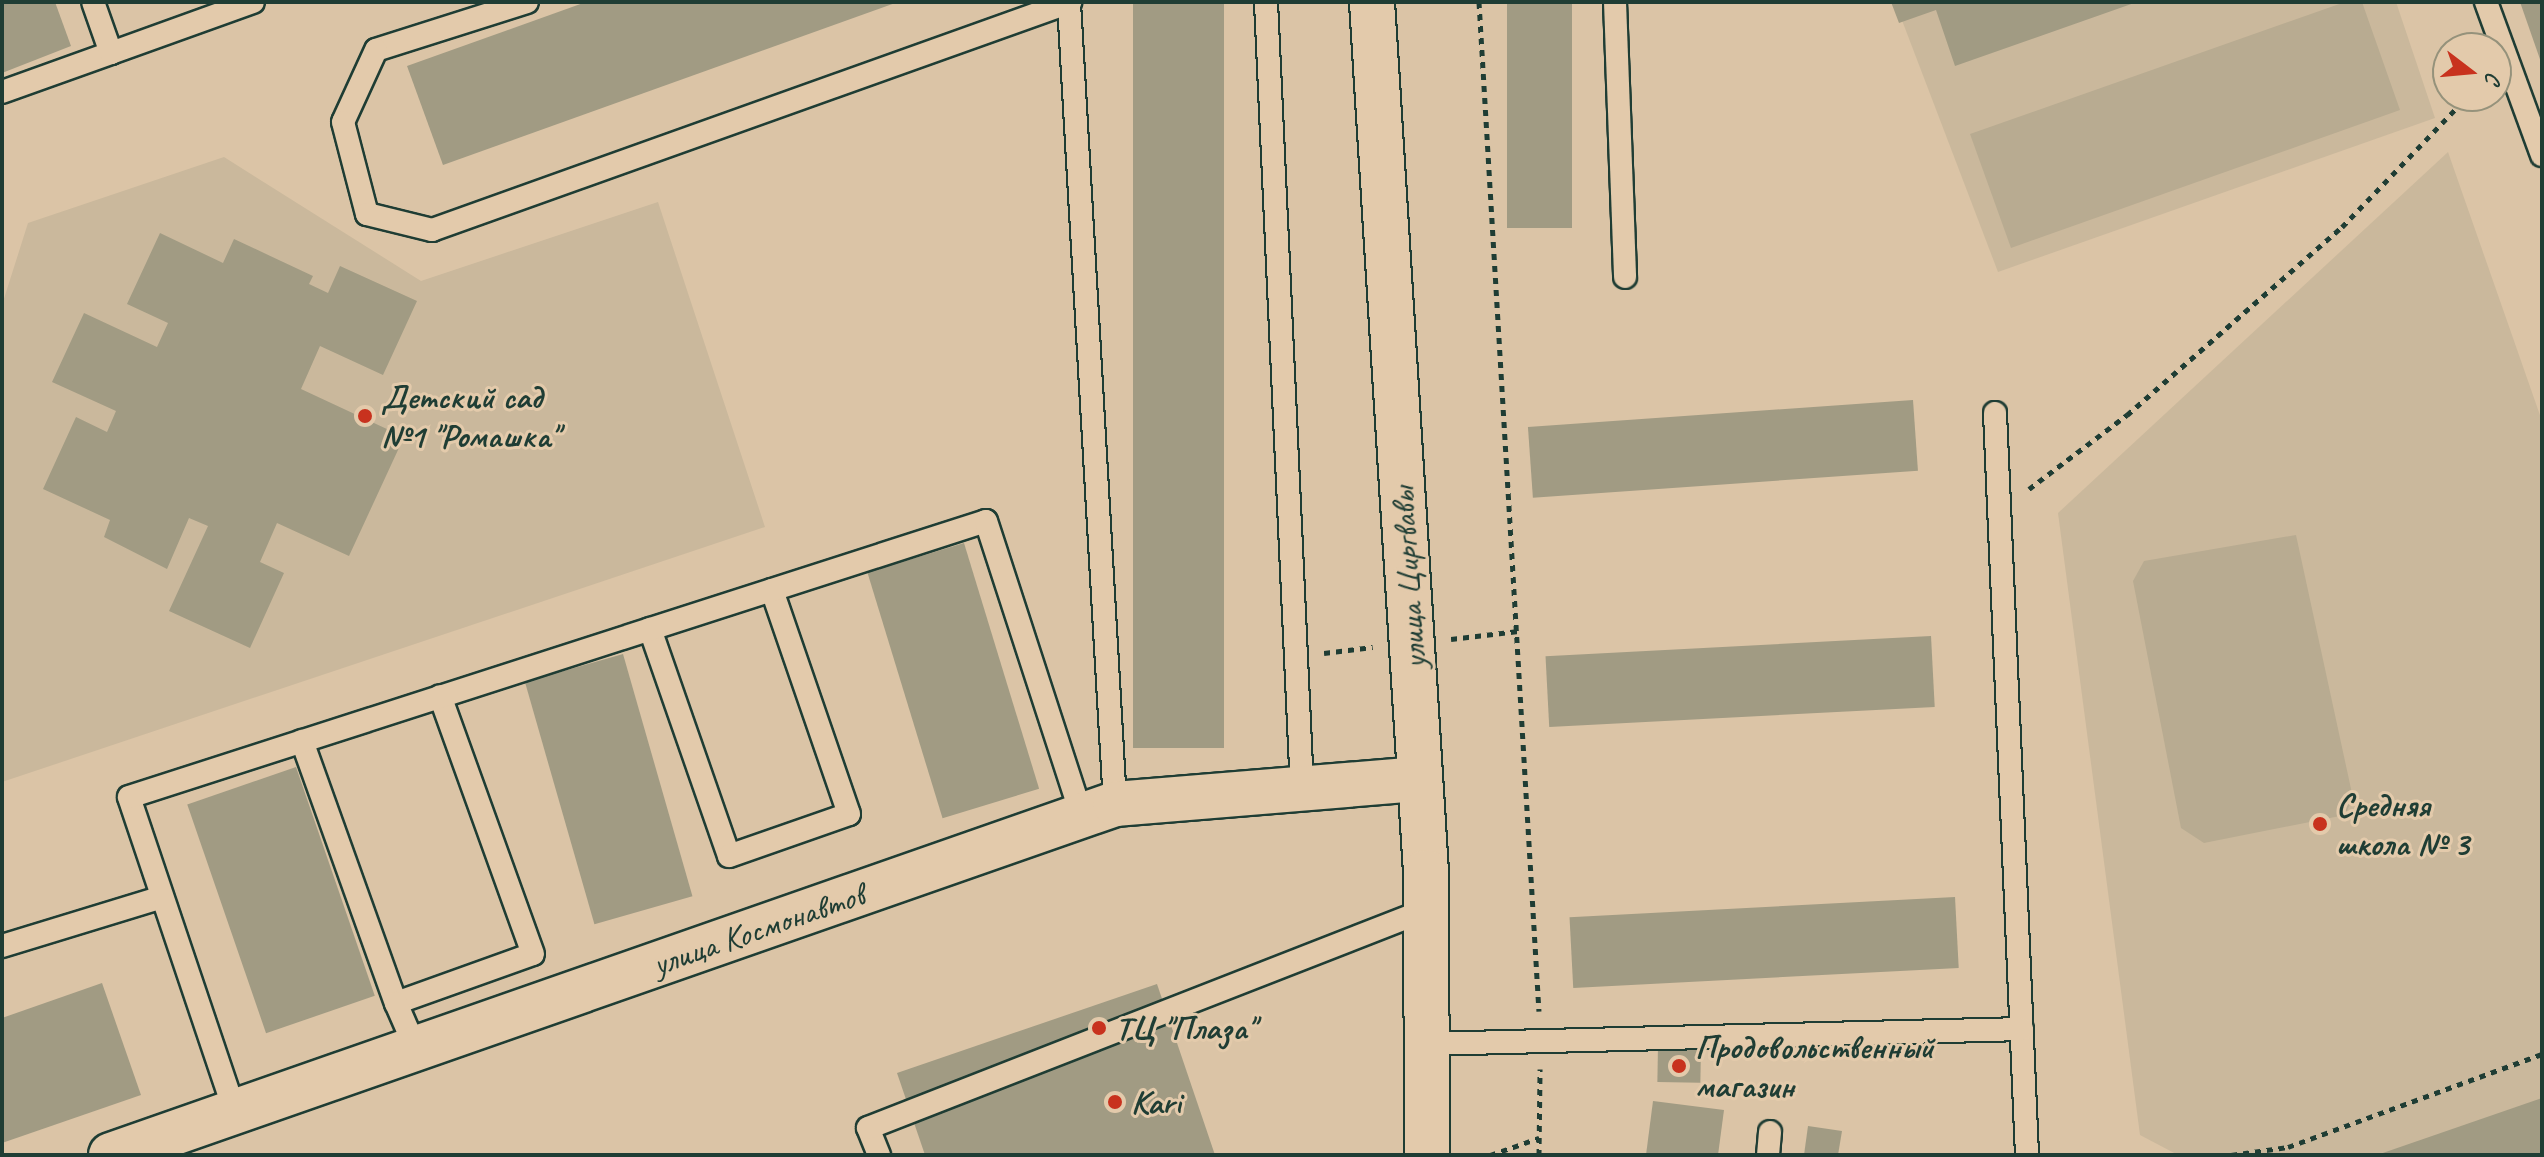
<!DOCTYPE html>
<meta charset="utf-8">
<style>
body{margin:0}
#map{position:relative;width:2544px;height:1157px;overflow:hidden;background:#dbc4a6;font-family:Caveat,sans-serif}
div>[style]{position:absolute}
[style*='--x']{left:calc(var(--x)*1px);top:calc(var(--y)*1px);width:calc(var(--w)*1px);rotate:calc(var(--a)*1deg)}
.built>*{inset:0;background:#cab89c}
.green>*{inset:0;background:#b8ab91}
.building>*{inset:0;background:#a19b83;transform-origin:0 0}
.path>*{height:5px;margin-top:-2.5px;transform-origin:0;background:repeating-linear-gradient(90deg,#1f3d34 0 6px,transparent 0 12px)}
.roads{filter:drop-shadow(2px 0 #1f3d34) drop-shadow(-2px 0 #1f3d34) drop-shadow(0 2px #1f3d34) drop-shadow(0 -2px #1f3d34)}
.lane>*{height:22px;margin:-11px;padding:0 11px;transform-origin:11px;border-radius:11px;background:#e3caab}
.street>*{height:44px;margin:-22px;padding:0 22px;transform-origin:22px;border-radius:22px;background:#e3caab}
.secondary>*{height:44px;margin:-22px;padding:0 22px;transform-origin:22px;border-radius:22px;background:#e3caab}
.dots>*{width:22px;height:22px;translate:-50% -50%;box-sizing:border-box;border:4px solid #e3caab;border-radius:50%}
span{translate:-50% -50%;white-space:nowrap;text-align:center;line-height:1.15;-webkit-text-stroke:6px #e3caab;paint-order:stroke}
.poi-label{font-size:34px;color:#1f3d34;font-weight:700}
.left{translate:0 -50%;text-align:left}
.street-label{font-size:34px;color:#1f3d34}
.frame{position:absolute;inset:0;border:4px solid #1f3d34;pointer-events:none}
.north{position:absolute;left:2432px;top:32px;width:80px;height:80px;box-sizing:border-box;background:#e3caab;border:2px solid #95927b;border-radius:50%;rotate:106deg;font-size:22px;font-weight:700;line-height:32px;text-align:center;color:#1f3d34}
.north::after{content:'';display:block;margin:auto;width:28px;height:36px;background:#c8321e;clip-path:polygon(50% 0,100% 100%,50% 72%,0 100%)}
</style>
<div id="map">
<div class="built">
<div style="clip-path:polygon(1895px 2px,2396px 2px,2435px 118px,1998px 272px)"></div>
<div style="clip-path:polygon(2448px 152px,2542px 421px,2542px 1155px,2178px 1155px,2140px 1135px,2058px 513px)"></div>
<div style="clip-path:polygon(224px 157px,421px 281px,658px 202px,765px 527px,2px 782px,2px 305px,28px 223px)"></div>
</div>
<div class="green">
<div style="clip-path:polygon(2345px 2px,2362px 2px,2400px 110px,2011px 248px,1970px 134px)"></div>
<div style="clip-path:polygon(2296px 535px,2353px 798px,2345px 815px,2204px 843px,2181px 828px,2133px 581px,2144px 561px)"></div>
</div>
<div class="building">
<div style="clip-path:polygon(2px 2px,55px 2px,71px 46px,2px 73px)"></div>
<div style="clip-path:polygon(586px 2px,898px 2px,443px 165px,407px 66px)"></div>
<div style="left:1133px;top:2px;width:91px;height:746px"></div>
<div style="left:1507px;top:2px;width:65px;height:226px"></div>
<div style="clip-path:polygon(1891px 2px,2137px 2px,1955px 66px,1936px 10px,1899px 23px)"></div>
<div style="clip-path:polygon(2520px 2px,2542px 2px,2542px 65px)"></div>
<div style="clip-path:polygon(160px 233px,223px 263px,234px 239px,313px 276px,309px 284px,328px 293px,340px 266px,417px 301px,383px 375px,320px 346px,301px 389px,404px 437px,349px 556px,277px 523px,260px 562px,284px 573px,250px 648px,169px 611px,208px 526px,189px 518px,167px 569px,104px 537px,110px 520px,43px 489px,76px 417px,107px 432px,116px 411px,52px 382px,84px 313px,157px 347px,168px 323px,127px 304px)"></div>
<div style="left:1913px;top:400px;width:71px;height:386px;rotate:86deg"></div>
<div style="left:964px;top:543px;width:257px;height:101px;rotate:73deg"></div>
<div style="left:1931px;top:636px;width:71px;height:386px;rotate:87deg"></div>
<div style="left:623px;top:654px;width:252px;height:102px;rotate:74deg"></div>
<div style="left:296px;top:767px;width:242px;height:115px;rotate:71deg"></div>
<div style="left:1955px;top:897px;width:71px;height:386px;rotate:87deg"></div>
<div style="clip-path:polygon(102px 983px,141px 1095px,2px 1143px,2px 1018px)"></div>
<div style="clip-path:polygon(1157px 984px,1215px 1155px,925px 1155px,897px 1073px)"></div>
<div style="left:1658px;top:1046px;width:43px;height:36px;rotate:1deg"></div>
<div style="clip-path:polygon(2542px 1098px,2542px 1155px,2377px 1155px)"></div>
<div style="clip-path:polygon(1653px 1101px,1724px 1110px,1718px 1155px,1646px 1155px)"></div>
<div style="clip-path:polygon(1808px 1126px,1842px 1131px,1838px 1155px,1804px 1155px)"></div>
</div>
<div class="path">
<div style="--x:1479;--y:2;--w:1011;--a:86.6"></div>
<div style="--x:2029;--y:489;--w:123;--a:-37.1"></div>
<div style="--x:2127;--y:415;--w:286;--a:-41.2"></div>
<div style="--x:2342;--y:227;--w:182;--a:-46.1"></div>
<div style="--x:1451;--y:639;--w:68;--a:-6.7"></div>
<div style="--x:1324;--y:653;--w:49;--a:-7"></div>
<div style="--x:1490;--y:1155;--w:52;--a:-19.1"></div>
<div style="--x:1539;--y:1155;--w:86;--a:-89.3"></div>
<div style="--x:2231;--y:1155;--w:58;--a:-8"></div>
<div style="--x:2288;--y:1147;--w:270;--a:-20.1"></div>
</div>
<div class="roads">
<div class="lane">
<div style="--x:527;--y:2;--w:158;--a:162.4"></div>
<div style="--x:376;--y:50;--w:79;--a:114.6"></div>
<div style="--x:343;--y:122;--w:95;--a:75.4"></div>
<div style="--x:367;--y:214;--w:67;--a:13.8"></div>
<div style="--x:432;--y:230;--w:678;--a:-19.67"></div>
<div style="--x:1266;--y:2;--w:788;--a:87.38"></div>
<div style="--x:1615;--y:2;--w:275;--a:87.9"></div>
<div style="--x:2486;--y:2;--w:163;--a:69.9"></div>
<div style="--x:1069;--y:3;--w:802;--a:86.71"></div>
<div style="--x:111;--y:53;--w:151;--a:-19.8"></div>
<div style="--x:2;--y:92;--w:116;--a:-19.7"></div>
<div style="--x:111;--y:53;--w:54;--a:-109.4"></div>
<div style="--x:1995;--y:413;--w:743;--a:87.53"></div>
<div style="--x:650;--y:629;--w:240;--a:70.8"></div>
<div style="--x:729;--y:856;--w:127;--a:-19.3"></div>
<div style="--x:849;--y:814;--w:237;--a:-109"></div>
<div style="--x:302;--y:741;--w:278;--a:70.3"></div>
<div style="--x:396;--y:1003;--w:145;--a:-19.7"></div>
<div style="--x:533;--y:954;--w:274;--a:-109.8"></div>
<div style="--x:2;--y:946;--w:167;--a:-17"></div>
<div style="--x:396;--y:1003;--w:50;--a:66.5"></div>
<div style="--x:1427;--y:1044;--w:595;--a:-1.44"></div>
<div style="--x:235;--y:1112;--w:332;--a:-108.6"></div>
<div style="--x:129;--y:797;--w:900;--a:-17.85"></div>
<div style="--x:986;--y:521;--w:310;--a:72"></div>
<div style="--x:879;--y:1155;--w:29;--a:-112"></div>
<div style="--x:868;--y:1128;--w:599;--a:-21.34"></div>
<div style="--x:1768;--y:1155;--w:23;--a:-85"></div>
</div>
<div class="street">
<div style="--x:111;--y:1155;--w:1064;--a:-19.27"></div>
<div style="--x:1115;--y:804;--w:306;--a:-4.7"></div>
</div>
<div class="secondary">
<div style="--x:1372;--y:2;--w:872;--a:86.45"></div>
<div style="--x:1426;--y:872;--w:283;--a:89.8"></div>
</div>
</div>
<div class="dots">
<div style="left:365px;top:416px;background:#c8321e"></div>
<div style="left:2320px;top:824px;background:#c8321e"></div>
<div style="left:1099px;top:1028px;background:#c8321e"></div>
<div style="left:1679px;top:1066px;background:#c8321e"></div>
<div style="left:1115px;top:1102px;background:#c8321e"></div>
</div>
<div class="poi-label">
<span class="left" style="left:381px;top:416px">Детский сад<br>№1 "Ромашка"</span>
<span class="left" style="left:2336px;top:824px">Средняя<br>школа № 3</span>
<span class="left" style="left:1115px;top:1028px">ТЦ "Плаза"</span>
<span class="left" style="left:1695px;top:1066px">Продовольственный<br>магазин</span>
<span class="left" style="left:1131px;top:1102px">Kari</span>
</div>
<div class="street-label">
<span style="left:1408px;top:578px;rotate:-94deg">улица Циргвавы</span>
<span style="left:758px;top:929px;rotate:-19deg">улица Космонавтов</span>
</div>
<div class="frame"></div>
<div class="north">С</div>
</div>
